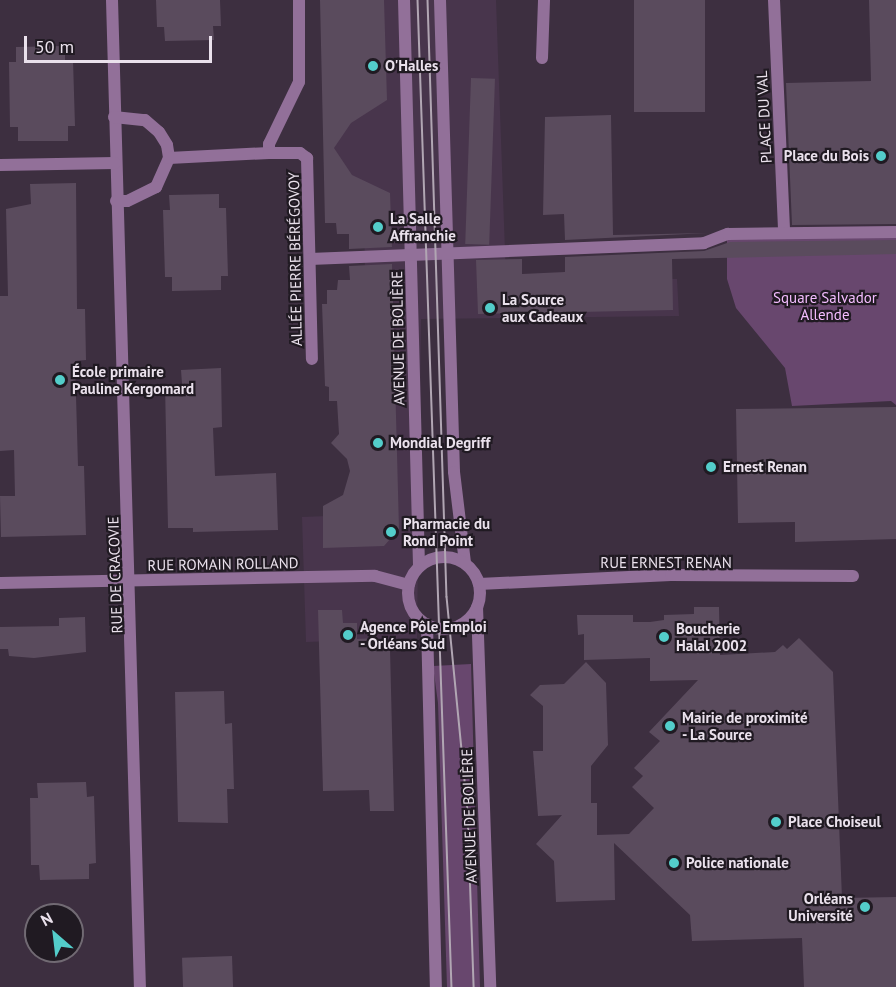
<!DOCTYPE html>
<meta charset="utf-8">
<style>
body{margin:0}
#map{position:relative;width:896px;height:987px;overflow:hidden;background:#3d2f40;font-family:"PT Sans",sans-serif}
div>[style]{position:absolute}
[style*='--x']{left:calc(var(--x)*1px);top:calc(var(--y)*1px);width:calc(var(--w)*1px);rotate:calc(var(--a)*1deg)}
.built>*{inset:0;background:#48354c}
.green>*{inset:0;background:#68476e}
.building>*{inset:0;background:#5a4b5d;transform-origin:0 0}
.street>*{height:12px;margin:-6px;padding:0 6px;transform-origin:6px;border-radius:6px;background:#927099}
.street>.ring{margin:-6px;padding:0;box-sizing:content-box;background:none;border:12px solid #927099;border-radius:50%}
.tram>*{height:1.5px;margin:-0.75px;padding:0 0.75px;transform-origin:0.75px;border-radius:0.75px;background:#b1a6b3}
.dots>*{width:16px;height:16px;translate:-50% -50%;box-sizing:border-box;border:3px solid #201a22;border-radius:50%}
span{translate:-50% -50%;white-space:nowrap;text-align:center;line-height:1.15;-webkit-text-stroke:4.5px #201a22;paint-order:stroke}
.poi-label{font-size:15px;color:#eae1ec;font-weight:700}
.left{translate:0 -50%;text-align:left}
.right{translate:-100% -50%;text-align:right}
.street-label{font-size:15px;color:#eae1ec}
.park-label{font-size:15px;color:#f4bdff}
.north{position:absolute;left:24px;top:903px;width:60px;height:60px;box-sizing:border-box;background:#201a22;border:2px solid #716a73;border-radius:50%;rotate:332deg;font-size:16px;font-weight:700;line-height:24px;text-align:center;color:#eae1ec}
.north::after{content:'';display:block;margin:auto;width:21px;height:27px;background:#53cdca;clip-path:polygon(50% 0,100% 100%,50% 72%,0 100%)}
.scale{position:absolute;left:24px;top:36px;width:188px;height:27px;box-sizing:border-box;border:3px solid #eae1ec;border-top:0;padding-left:8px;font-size:18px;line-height:21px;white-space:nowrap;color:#eae1ec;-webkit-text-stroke:4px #201a22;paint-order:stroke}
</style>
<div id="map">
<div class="built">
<div style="clip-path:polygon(356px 0,496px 0,506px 279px,677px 279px,679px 316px,421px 319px,417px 638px,306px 642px,302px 517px,353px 515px,368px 496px,364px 204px,334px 170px,331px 124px)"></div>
</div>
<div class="green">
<div style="clip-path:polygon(896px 233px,896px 405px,891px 401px,792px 406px,785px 368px,736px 308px,727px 279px,727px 237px)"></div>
<div style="clip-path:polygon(471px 664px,480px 987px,447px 987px,438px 703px,433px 666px)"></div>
</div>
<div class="building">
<div style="clip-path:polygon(156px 0,220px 0,221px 26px,213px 26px,214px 40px,165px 41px,164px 27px,157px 27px)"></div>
<div style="clip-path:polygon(320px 0,384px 0,387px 100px,351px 123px,334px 148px,352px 175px,390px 193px,392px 247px,349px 249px,349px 234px,337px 234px,336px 223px,325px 223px)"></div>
<div style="left:634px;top:0;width:71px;height:112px"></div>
<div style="clip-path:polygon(869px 0,896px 0,896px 224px,792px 225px,786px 83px,871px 81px)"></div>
<div style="clip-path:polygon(65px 46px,65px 61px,73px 60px,75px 126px,68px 126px,68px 141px,18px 141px,18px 127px,10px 127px,9px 62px,16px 62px,16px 47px)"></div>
<div style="left:471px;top:78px;width:24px;height:166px;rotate:2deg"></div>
<div style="clip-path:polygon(611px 115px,613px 235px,708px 233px,565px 240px,564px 214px,543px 215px,545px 117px)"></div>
<div style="clip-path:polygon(76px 183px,77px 309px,85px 309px,86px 360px,75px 361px,78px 466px,84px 466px,86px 535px,1px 537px,0 496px,15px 496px,14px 450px,0 451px,0 296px,8px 296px,6px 209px,31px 204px,30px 184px)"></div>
<div style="clip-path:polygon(219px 194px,219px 208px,226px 208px,228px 276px,221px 276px,221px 290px,172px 291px,172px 277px,165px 277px,163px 210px,170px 210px,169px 195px)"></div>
<div style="clip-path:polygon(896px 240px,896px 254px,672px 259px,673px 310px,478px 314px,476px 260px,522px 259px,522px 274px,565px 272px,565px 257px,704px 251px,730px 242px)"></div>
<div style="clip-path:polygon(392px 264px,399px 529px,384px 546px,323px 548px,323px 506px,343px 495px,350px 471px,347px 459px,331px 443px,339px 434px,337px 401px,329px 401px,329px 387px,325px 386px,322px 304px,327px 304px,327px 290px,337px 290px,338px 280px,350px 280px,349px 266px)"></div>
<div style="clip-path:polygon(221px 368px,222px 427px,213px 428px,215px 476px,276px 473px,278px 530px,193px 532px,193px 528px,168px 528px,165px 385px,182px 384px,181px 370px)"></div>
<div style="clip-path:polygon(896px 407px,896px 539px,795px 542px,795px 522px,738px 523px,736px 409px)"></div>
<div style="clip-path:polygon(694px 607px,719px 607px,720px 655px,775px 652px,783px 645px,787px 649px,799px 638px,833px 672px,842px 898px,896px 897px,896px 987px,804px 987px,802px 938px,692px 941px,690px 915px,614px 843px,615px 900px,556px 902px,554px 861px,536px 844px,562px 815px,538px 816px,533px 751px,543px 751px,543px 706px,530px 695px,540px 685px,564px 684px,586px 662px,606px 683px,608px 745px,591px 766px,591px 803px,597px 803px,597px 835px,629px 834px,654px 808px,632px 787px,643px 776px,634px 768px,660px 741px,649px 732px,698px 680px,650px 681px,650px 658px,584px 660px,584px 634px,578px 635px,577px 615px,633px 615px,633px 622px,650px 622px,664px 620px,664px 615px,694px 614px)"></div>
<div style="clip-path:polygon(318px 610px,342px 610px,343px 623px,357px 623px,357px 639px,376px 638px,376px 643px,390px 649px,394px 811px,370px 811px,369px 790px,323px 791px)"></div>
<div style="clip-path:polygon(85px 617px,86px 652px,34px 658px,9px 656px,8px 649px,0 649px,0 627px,59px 626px,59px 618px)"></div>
<div style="clip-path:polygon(224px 691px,225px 724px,232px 723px,234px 789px,227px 789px,228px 823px,178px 822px,175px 692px)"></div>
<div style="clip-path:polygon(86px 782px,87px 797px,94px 796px,96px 863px,89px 864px,89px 879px,40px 880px,39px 865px,31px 865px,30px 798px,38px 798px,37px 783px)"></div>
<div style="left:232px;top:956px;width:31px;height:50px;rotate:88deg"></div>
</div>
<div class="street">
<div style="--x:112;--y:0;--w:987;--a:88.38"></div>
<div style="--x:404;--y:0;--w:567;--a:88.48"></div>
<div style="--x:440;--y:0;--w:472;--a:88.3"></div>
<div style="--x:454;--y:472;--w:92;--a:83.1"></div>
<div style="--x:774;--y:0;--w:233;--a:87.5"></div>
<div style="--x:542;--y:58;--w:58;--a:-88"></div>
<div style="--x:114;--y:117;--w:31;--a:6"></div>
<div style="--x:145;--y:120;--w:18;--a:41"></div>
<div style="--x:159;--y:132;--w:15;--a:58"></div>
<div style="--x:167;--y:145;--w:13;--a:81"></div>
<div style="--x:169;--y:158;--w:32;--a:114"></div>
<div style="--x:156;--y:187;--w:32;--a:154"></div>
<div style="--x:127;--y:201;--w:11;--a:180"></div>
<div style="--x:269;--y:153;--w:9;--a:-90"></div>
<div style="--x:269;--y:144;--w:69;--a:-64.2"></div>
<div style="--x:299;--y:82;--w:82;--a:-90"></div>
<div style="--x:169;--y:158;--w:100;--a:-2.9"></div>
<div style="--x:269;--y:153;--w:31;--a:0"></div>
<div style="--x:300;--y:153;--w:9;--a:36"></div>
<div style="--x:307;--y:158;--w:201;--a:88.6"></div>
<div style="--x:0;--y:165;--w:115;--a:-1"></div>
<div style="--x:310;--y:259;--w:394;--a:-2.3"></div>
<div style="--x:704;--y:243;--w:26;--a:-21"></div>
<div style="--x:728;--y:234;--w:168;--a:-0.7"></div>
<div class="ring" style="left:408px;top:557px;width:60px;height:60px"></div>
<div style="--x:0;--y:583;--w:375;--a:-1.1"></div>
<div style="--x:375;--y:576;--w:35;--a:15"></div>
<div style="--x:479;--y:584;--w:192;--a:-2.7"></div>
<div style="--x:671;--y:575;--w:182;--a:0.3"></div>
<div style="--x:477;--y:607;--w:380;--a:88"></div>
<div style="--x:427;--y:624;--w:363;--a:88.6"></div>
</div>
<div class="tram">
<div style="--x:418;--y:0;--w:988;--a:88.03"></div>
<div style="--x:428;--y:0;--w:597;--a:88.18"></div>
<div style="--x:447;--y:597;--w:216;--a:84.4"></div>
<div style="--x:468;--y:812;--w:175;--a:88"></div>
</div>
<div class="dots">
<div style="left:373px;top:66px;background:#53cdca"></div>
<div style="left:881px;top:156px;background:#53cdca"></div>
<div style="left:378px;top:227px;background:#53cdca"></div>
<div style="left:490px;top:308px;background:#53cdca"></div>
<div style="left:60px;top:380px;background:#53cdca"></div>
<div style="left:378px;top:443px;background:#53cdca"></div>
<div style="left:711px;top:467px;background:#53cdca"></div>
<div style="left:391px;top:532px;background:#53cdca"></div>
<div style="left:348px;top:635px;background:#53cdca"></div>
<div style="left:664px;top:637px;background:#53cdca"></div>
<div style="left:670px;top:726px;background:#53cdca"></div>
<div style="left:776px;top:822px;background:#53cdca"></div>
<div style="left:674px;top:863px;background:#53cdca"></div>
<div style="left:865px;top:907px;background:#53cdca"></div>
</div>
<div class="poi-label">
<span class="left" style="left:385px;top:66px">O'Halles</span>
<span class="right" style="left:869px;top:156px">Place du Bois</span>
<span class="left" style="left:390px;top:227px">La Salle<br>Affranchie</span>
<span class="left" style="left:502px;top:308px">La Source<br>aux Cadeaux</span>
<span class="left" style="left:72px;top:380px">École primaire<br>Pauline Kergomard</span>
<span class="left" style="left:390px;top:443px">Mondial Degriff</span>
<span class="left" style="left:723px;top:467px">Ernest Renan</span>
<span class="left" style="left:403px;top:532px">Pharmacie du<br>Rond Point</span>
<span class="left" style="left:360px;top:635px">Agence Pôle Emploi<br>- Orléans Sud</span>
<span class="left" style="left:676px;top:637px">Boucherie<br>Halal 2002</span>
<span class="left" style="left:682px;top:726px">Mairie de proximité<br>- La Source</span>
<span class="left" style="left:788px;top:822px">Place Choiseul</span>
<span class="left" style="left:686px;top:863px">Police nationale</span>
<span class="right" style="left:853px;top:907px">Orléans<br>Université</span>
</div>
<div class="street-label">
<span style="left:764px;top:117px;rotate:-93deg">PLACE DU VAL</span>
<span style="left:295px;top:259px;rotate:-91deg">ALLÉE PIERRE BÉRÉGOVOY</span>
<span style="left:398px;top:338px;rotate:-91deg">AVENUE DE BOLIÈRE</span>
<span style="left:666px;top:563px">RUE ERNEST RENAN</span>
<span style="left:223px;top:564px;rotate:-1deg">RUE ROMAIN ROLLAND</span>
<span style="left:115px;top:575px;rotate:-92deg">RUE DE CRACOVIE</span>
<span style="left:469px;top:816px;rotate:-92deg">AVENUE DE BOLIÈRE</span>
</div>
<div class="park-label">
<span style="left:825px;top:306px">Square Salvador<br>Allende</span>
</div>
<div class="north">N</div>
<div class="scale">50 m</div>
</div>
